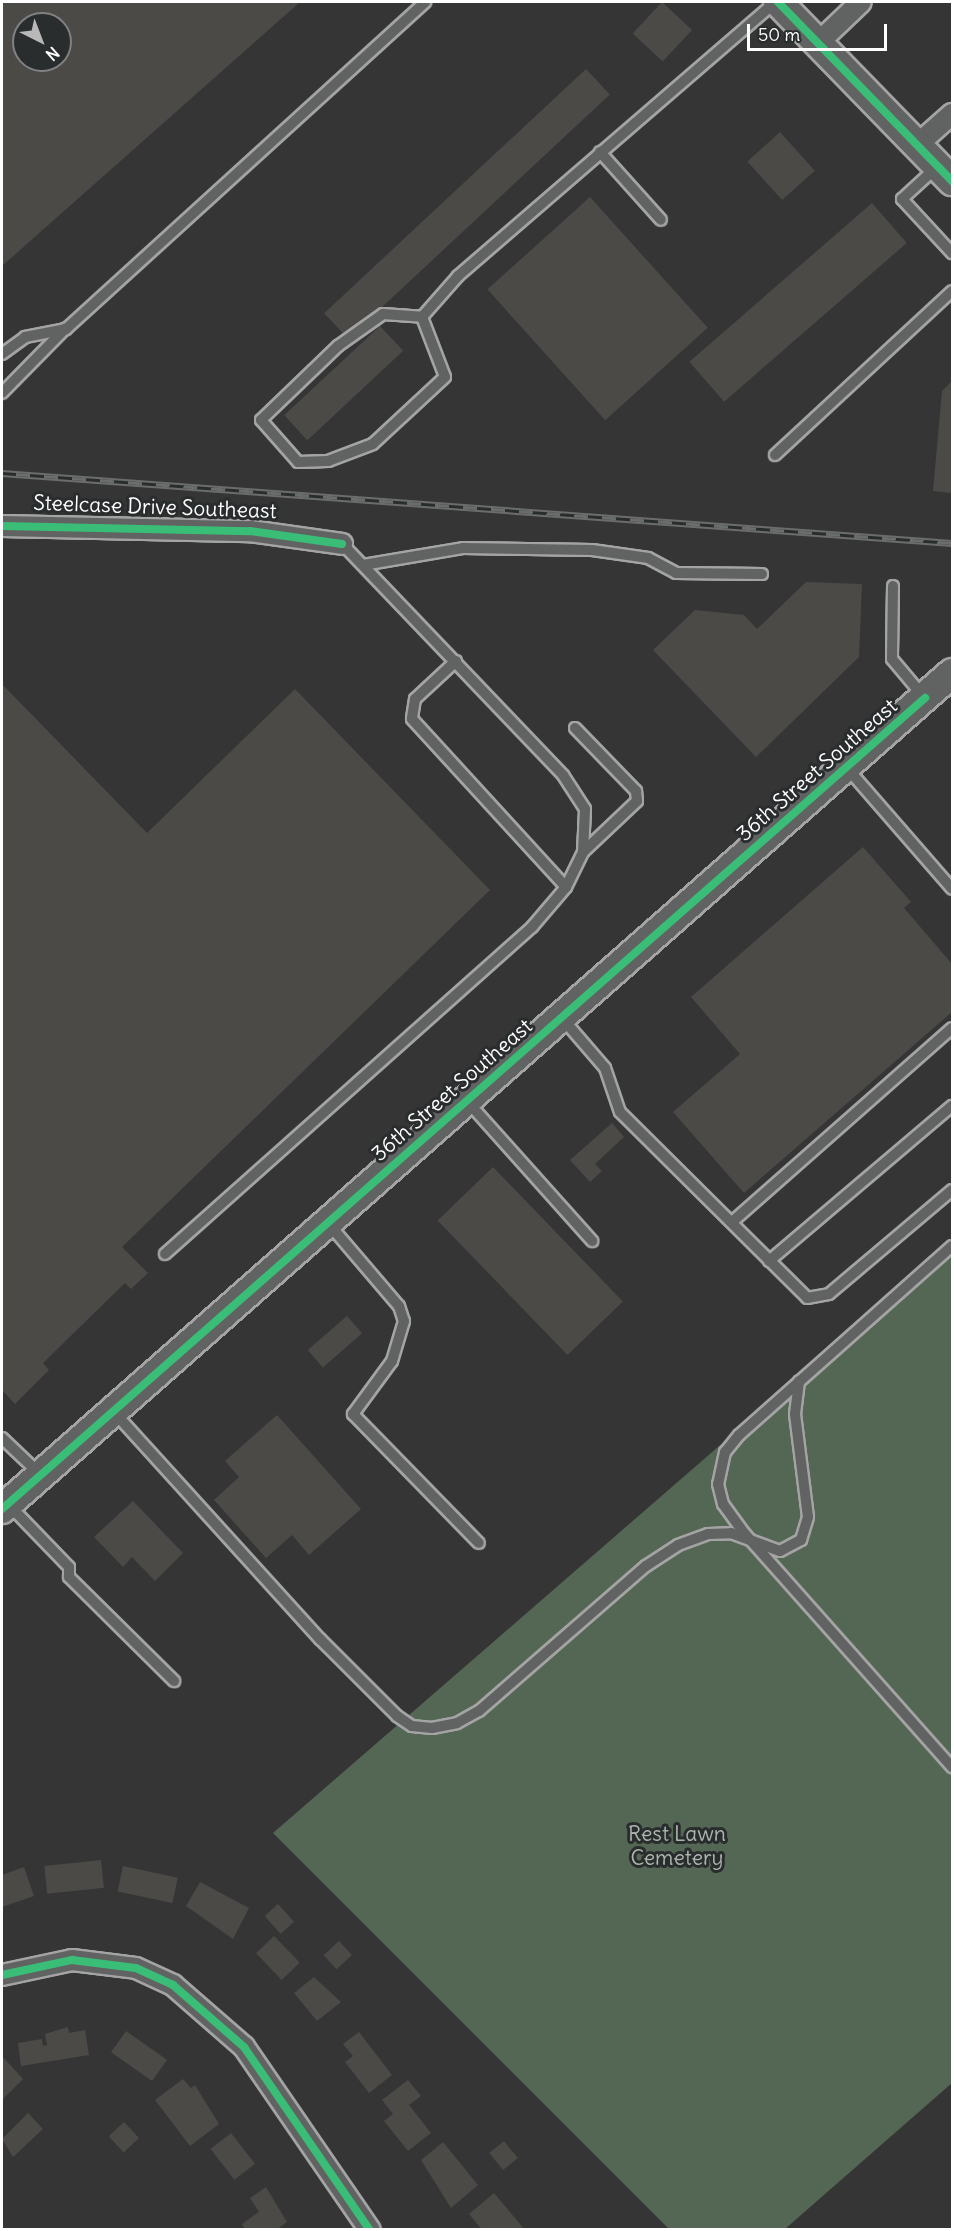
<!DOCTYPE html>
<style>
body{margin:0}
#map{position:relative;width:954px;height:2231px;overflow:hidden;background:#353535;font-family:Delius,sans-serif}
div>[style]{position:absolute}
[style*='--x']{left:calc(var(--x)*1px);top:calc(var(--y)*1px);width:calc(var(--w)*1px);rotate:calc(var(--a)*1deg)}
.green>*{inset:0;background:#546654}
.building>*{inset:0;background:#4c4a47;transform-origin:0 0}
.roads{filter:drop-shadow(2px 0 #a4a4a4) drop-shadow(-2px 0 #a4a4a4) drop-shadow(0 2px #a4a4a4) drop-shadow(0 -2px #a4a4a4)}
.lane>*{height:10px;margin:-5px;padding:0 5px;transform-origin:5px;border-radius:5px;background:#616262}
.street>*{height:20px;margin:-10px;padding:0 10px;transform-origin:10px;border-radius:10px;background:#616262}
.secondary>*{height:28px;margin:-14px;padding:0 14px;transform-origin:14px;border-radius:14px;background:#616262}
.rail>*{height:7px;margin-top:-3.5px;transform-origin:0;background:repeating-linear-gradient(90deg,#2a2d2e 0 14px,#6b6c6c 0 28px);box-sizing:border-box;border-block:2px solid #6b6c6c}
.cycleway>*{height:8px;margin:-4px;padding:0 4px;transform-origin:4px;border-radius:4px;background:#3abd76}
span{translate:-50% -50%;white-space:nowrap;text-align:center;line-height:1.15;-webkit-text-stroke:6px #2a2d2e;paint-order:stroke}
.street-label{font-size:21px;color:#fff}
.park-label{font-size:21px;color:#acb6ac}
.frame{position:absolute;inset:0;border:3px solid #fff;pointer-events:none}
.north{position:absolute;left:12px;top:12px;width:60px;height:60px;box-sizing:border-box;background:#2a2d2e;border:2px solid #7f8182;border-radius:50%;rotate:138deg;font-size:16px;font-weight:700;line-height:24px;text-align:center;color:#fff}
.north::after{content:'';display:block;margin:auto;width:21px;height:27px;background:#b8b8b8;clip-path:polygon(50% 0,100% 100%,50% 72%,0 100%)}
.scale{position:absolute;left:747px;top:24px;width:140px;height:27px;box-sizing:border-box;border:3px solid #fff;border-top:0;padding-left:8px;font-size:18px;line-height:21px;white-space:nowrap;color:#fff;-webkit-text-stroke:4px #2a2d2e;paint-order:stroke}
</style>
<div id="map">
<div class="green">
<div style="clip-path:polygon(952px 1244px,952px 2083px,785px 2229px,669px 2229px,273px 1833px)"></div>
</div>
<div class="building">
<div style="clip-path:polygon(evenodd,2px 2px,300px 2px,2px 266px,2px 2px,24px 24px,60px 24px,60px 60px,24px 60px,24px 24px)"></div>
<div style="left:662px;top:2px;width:41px;height:43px;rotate:43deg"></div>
<div style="left:586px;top:69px;width:35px;height:358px;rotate:47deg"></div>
<div style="left:780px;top:132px;width:52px;height:44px;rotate:48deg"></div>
<div style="left:590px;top:197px;width:176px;height:138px;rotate:48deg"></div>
<div style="left:872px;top:203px;width:53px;height:242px;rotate:49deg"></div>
<div style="left:380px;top:326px;width:34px;height:131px;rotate:47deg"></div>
<div style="clip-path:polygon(952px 381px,952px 493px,933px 491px,942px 391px)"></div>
<div style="clip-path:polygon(806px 582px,862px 584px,859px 657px,756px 757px,653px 650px,695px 610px,744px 615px,757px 629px)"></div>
<div style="clip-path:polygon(2px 684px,147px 833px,295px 689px,490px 890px,122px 1247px,148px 1273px,131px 1289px,125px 1283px,43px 1363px,49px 1370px,15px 1404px,2px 1390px)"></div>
<div style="clip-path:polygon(863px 847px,911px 902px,904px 908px,952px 964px,952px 1012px,744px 1193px,673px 1112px,740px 1054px,691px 997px)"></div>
<div style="clip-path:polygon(612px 1123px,624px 1137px,595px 1164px,602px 1171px,590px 1182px,570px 1160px)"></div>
<div style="left:493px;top:1167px;width:187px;height:77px;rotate:46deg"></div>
<div style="left:347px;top:1316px;width:23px;height:52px;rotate:49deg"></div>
<div style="clip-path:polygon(277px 1415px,361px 1509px,309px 1555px,292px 1535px,266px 1558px,214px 1500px,239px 1477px,225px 1461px)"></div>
<div style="clip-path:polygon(133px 1501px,183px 1553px,155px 1581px,132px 1557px,123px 1567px,94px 1537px)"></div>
<div style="left:101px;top:1860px;width:28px;height:57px;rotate:84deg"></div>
<div style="left:123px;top:1866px;width:56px;height:26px;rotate:12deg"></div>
<div style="clip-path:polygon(24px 1867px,34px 1896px,2px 1907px,2px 1875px)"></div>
<div style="clip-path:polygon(200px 1882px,249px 1908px,233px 1939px,186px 1906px)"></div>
<div style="left:278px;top:1904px;width:24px;height:18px;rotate:48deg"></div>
<div style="left:274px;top:1936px;width:37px;height:25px;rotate:46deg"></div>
<div style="left:339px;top:1941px;width:19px;height:21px;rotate:47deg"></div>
<div style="clip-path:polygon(314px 1977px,341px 2002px,317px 2021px,294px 1993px)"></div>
<div style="clip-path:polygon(68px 2027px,69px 2033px,85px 2030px,89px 2055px,21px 2066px,18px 2043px,42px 2039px,43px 2046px,47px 2045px,45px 2034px)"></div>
<div style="left:126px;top:2031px;width:50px;height:26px;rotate:35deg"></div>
<div style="clip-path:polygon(359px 2032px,392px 2075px,369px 2093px,345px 2062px,353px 2056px,343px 2044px)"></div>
<div style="clip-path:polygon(4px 2058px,23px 2079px,2px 2100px,2px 2060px)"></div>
<div style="clip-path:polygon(183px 2079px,191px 2088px,195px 2085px,219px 2124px,190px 2146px,155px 2100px)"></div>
<div style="clip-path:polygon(408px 2080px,421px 2096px,409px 2105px,431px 2133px,408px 2151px,384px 2121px,393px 2114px,382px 2100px)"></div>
<div style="clip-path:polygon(28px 2113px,43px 2129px,13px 2157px,2px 2139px)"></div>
<div style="left:124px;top:2122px;width:22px;height:21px;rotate:47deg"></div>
<div style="left:231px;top:2133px;width:39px;height:26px;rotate:52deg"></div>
<div style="left:504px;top:2141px;width:22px;height:19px;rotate:51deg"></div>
<div style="clip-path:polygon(443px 2142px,478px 2185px,451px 2208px,421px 2160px)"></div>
<div style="clip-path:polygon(266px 2187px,287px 2222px,276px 2230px,245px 2230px,242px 2224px,259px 2212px,250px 2198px)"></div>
<div style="clip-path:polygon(494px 2193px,525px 2230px,482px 2230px,469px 2214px)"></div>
</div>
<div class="roads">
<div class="lane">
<div style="--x:600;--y:152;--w:91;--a:48.1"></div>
<div style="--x:938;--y:166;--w:49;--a:137.5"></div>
<div style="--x:902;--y:199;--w:74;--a:47.2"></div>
<div style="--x:383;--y:314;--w:39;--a:4"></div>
<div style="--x:422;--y:317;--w:64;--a:69"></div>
<div style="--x:445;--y:377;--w:98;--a:137.1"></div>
<div style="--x:373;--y:444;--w:48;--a:159.3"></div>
<div style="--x:328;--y:461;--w:30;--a:178"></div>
<div style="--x:298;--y:462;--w:56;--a:-131.4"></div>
<div style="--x:261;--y:420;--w:107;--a:-43.9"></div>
<div style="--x:338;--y:346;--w:55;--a:-35.4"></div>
<div style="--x:422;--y:317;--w:55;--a:-48.7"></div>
<div style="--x:458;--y:276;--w:419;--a:-40.8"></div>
<div style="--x:2;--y:354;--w:29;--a:-36"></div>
<div style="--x:25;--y:337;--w:42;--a:-11"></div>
<div style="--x:66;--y:329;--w:486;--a:-42.3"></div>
<div style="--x:2;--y:393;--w:90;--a:-45.5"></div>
<div style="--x:775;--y:455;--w:241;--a:-42.8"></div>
<div style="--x:363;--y:565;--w:101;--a:-9.6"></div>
<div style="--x:463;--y:548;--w:129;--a:0.9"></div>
<div style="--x:592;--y:550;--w:57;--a:8.1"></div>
<div style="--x:648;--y:558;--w:32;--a:28"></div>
<div style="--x:676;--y:573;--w:86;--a:0.7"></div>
<div style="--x:893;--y:586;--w:73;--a:90.8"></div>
<div style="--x:892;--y:659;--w:48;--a:50"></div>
<div style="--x:456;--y:661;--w:56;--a:137.2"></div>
<div style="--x:415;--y:699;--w:20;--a:99"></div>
<div style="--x:412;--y:719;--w:228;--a:47.5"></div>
<div style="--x:575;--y:728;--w:88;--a:45.9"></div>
<div style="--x:636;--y:791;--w:10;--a:84"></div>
<div style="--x:637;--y:801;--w:74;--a:136.6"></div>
<div style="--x:847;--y:768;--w:160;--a:49"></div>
<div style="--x:562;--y:1018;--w:66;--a:49.3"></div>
<div style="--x:605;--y:1068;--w:46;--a:71.2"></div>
<div style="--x:620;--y:1112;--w:264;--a:44.8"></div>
<div style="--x:807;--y:1298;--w:22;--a:-10"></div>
<div style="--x:829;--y:1294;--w:161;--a:-40.2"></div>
<div style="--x:467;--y:1101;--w:188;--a:48.2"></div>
<div style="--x:732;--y:1222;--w:293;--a:-41.4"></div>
<div style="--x:328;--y:1223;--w:109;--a:49.5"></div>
<div style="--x:399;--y:1306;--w:16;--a:72"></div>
<div style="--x:404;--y:1321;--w:42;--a:106.7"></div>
<div style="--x:392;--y:1361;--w:66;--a:126.3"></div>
<div style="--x:353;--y:1414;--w:180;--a:45.7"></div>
<div style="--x:952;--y:1246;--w:285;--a:138.4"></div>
<div style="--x:739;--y:1435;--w:22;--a:129"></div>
<div style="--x:725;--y:1452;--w:33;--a:102"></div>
<div style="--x:718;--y:1484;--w:21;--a:76"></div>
<div style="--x:723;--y:1504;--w:37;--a:54"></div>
<div style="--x:745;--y:1534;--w:312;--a:48.4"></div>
<div style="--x:165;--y:1254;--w:492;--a:-41.7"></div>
<div style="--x:532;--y:927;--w:52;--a:-49.6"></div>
<div style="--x:566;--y:887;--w:39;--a:-64"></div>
<div style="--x:583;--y:852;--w:43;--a:-87.3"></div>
<div style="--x:585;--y:809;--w:40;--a:-122.9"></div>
<div style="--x:563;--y:775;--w:320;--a:-133.7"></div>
<div style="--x:769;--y:1261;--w:240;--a:-40.3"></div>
<div style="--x:114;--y:1412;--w:307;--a:47.8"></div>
<div style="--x:320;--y:1639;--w:109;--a:45"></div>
<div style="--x:397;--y:1716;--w:18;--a:34"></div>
<div style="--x:412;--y:1726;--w:20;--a:6"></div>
<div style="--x:432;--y:1728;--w:25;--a:-11"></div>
<div style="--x:457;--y:1723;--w:25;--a:-29"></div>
<div style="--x:479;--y:1711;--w:221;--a:-41"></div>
<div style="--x:646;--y:1566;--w:38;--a:-33"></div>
<div style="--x:678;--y:1545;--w:32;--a:-20"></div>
<div style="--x:708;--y:1534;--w:23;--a:-2"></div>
<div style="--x:731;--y:1533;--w:52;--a:20.2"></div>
<div style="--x:780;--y:1551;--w:24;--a:-28"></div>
<div style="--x:801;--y:1540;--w:24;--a:-73"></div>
<div style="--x:808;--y:1517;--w:104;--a:-97.2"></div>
<div style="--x:795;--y:1414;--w:33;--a:-83"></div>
<div style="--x:2;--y:1438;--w:52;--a:43.5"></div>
<div style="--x:10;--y:1506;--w:85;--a:46"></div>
<div style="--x:69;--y:1567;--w:10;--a:90"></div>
<div style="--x:69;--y:1577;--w:148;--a:44.7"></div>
</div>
<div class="street">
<div style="--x:818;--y:43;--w:59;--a:-43.6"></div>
<div style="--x:917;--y:145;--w:47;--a:-41.5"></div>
<div style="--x:2;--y:526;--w:248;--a:1.2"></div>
<div style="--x:250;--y:531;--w:93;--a:8"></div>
<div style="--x:2;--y:1975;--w:72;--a:-12.1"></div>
<div style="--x:72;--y:1960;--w:64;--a:7.1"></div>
<div style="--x:136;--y:1968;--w:41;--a:24.7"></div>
<div style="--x:173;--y:1985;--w:94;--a:41.1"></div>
<div style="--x:244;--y:2047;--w:222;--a:55.5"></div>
</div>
<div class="secondary">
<div style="--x:778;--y:2;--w:250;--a:45.8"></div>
<div style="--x:2;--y:1509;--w:1265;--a:-41.35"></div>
</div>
</div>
<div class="rail">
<div style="--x:2;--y:473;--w:953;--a:4.21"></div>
</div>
<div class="cycleway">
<div style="--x:778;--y:2;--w:250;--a:45.8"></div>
<div style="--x:2;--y:526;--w:248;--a:1.2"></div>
<div style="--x:250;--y:531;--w:93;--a:8"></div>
<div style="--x:2;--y:1509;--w:1229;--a:-41.3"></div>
<div style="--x:2;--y:1975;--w:72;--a:-12.1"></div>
<div style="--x:72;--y:1960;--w:64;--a:7.1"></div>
<div style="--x:136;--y:1968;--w:41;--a:24.7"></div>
<div style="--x:173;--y:1985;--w:94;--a:41.1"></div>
<div style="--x:244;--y:2047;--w:222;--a:55.5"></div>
</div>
<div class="street-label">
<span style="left:155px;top:507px;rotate:2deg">Steelcase Drive Southeast</span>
<span style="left:817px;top:770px;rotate:-41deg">36th Street Southeast</span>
<span style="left:452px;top:1090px;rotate:-41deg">36th Street Southeast</span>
</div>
<div class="park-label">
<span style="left:677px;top:1846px">Rest Lawn<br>Cemetery</span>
</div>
<div class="frame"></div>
<div class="north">N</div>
<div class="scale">50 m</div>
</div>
